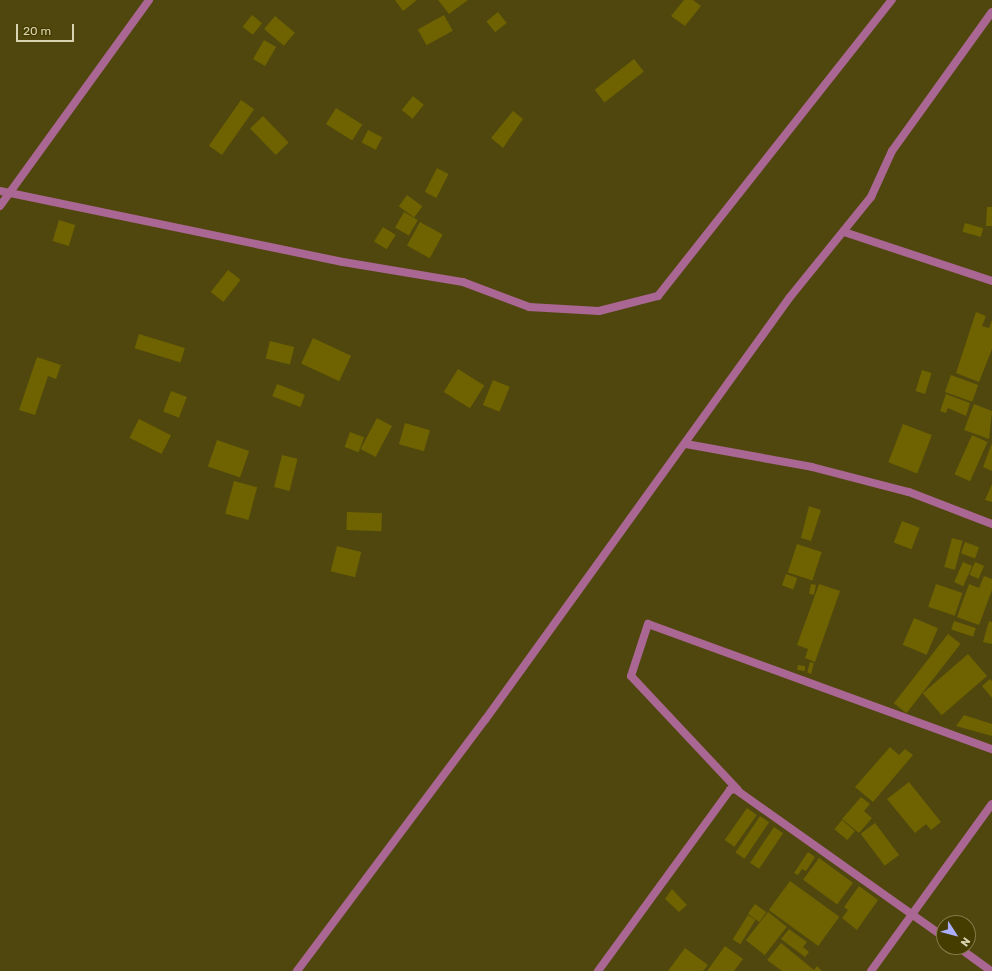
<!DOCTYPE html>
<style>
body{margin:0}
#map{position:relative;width:992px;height:971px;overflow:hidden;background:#50470e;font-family:Rubik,sans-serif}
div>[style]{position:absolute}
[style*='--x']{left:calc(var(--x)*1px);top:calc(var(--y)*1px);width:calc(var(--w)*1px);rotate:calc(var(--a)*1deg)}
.building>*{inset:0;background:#6e6201;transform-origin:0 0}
.street>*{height:8px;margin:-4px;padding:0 4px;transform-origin:4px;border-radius:4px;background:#aa6794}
span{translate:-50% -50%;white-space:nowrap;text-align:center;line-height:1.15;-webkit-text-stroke:4px #453d00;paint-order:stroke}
.north{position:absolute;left:936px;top:915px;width:40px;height:40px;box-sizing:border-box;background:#453d00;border:1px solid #807947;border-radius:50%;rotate:126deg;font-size:11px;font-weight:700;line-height:16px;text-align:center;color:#d8d3b1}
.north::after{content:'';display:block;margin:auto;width:14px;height:18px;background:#abaffb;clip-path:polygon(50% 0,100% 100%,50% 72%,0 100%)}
.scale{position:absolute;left:16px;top:24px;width:58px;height:18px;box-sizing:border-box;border:2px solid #d8d3b1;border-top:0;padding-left:5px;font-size:12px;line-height:14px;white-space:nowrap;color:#d8d3b1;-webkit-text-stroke:3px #453d00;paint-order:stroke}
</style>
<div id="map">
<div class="building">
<div style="clip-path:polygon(395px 0,417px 0,403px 11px)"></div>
<div style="clip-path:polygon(438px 0,468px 0,449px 14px)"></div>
<div style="clip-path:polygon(684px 0,693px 0,701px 6px,685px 26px,671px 16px)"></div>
<div style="left:498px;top:12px;width:14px;height:15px;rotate:51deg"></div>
<div style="left:252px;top:15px;width:13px;height:15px;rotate:39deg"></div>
<div style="left:444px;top:15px;width:18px;height:30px;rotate:61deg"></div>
<div style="left:275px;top:16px;width:26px;height:17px;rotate:40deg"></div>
<div style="left:264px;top:40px;width:14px;height:22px;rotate:30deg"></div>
<div style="left:634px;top:59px;width:16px;height:50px;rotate:52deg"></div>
<div style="left:413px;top:96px;width:14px;height:18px;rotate:39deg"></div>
<div style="left:241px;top:100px;width:16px;height:56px;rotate:35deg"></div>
<div style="left:336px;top:108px;width:31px;height:19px;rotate:32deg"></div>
<div style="clip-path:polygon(513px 111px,523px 119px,503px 148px,491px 138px)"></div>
<div style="left:263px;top:116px;width:37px;height:18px;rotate:46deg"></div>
<div style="left:368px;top:130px;width:16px;height:14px;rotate:27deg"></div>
<div style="left:437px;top:168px;width:13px;height:27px;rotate:27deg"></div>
<div style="left:407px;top:195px;width:19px;height:14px;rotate:36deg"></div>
<div style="clip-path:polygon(987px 207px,992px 207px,992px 226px,986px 226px)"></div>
<div style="left:404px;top:212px;width:16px;height:18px;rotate:30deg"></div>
<div style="left:59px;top:220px;width:17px;height:22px;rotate:17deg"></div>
<div style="left:420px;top:222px;width:26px;height:27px;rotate:29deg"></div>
<div style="left:965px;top:223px;width:19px;height:9px;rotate:16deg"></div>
<div style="left:383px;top:227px;width:15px;height:17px;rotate:32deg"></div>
<div style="left:228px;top:270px;width:16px;height:28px;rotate:38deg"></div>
<div style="clip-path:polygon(976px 312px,986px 316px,982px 326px,989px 328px,992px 320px,992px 349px,979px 382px,956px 373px)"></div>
<div style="left:139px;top:334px;width:48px;height:15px;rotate:17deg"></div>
<div style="left:313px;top:338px;width:42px;height:28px;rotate:25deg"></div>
<div style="left:270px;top:341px;width:25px;height:18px;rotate:14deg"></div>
<div style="clip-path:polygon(37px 357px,61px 365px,56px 379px,48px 376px,35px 415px,19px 410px)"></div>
<div style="left:458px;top:369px;width:31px;height:27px;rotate:32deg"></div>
<div style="left:922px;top:370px;width:10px;height:22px;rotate:17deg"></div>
<div style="left:951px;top:375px;width:29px;height:18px;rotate:20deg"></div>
<div style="left:493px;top:380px;width:18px;height:27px;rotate:22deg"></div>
<div style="left:277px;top:384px;width:30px;height:13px;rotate:21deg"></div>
<div style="left:171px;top:391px;width:17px;height:22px;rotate:21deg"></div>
<div style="clip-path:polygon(946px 394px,970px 403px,966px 416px,948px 408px,946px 413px,940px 411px)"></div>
<div style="clip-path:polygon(974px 404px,992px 411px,989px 439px,964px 430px)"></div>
<div style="left:377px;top:418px;width:17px;height:35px;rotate:28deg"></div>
<div style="left:139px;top:419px;width:36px;height:21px;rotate:27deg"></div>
<div style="left:405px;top:423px;width:26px;height:22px;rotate:16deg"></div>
<div style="left:903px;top:424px;width:31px;height:41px;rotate:21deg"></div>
<div style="left:350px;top:432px;width:15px;height:16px;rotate:20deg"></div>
<div style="left:972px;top:435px;width:17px;height:43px;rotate:24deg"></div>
<div style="left:217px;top:440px;width:34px;height:28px;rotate:19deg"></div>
<div style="clip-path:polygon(992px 443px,992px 471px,983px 467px)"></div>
<div style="left:282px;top:455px;width:16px;height:33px;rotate:14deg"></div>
<div style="left:234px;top:481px;width:24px;height:34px;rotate:15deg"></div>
<div style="clip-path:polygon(992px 484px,992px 502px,985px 500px)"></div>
<div style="clip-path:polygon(809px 506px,821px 510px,811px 541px,801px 538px)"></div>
<div style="left:347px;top:512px;width:35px;height:18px;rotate:2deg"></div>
<div style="left:902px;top:521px;width:19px;height:23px;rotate:21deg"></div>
<div style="left:952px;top:538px;width:11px;height:30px;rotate:15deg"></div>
<div style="left:965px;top:542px;width:15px;height:12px;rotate:20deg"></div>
<div style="left:797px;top:544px;width:26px;height:30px;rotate:18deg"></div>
<div style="left:337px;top:546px;width:25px;height:26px;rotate:14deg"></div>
<div style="left:963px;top:562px;width:10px;height:22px;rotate:24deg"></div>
<div style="left:975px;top:562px;width:10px;height:14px;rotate:24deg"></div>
<div style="left:786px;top:574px;width:12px;height:12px;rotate:20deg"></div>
<div style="clip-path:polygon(984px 576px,992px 579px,992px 590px,979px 625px,957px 617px,969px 584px,979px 588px)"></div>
<div style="left:811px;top:584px;width:5px;height:10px;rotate:11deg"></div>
<div style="clip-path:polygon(819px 584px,840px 591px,815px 662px,805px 658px,808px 649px,797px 645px)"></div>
<div style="left:936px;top:584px;width:28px;height:24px;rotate:19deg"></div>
<div style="left:914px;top:618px;width:26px;height:29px;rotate:23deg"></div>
<div style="left:954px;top:621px;width:23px;height:9px;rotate:18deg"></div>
<div style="clip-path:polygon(989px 621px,992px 622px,992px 644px,983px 642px)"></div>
<div style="left:948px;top:634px;width:16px;height:88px;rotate:38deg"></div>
<div style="left:968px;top:654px;width:29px;height:60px;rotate:49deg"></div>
<div style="left:810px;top:662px;width:4px;height:11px;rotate:14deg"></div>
<div style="clip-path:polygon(798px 665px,805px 666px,805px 671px,797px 670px)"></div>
<div style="clip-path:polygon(990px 679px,992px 681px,992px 698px,982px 686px)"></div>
<div style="clip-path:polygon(964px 715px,992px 724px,992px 736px,956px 726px)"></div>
<div style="clip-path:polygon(890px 747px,899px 755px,905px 749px,913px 755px,873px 802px,855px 787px)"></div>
<div style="clip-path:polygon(909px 782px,941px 822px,931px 830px,926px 824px,915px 833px,887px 799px)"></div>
<div style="clip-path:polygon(861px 797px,870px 804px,864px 811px,872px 818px,859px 833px,842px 819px)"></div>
<div style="left:747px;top:808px;width:12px;height:39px;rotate:35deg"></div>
<div style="left:760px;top:816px;width:11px;height:44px;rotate:34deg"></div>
<div style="left:842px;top:820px;width:17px;height:12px;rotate:40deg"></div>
<div style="left:875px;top:823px;width:40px;height:18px;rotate:53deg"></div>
<div style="left:774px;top:827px;width:11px;height:43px;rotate:34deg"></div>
<div style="clip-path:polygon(808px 852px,815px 857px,806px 871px,802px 869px,798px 875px,794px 873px)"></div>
<div style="left:819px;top:858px;width:42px;height:27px;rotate:36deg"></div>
<div style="left:790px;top:881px;width:61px;height:36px;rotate:36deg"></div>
<div style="clip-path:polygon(859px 886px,878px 900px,857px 930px,842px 918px,848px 910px,844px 907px)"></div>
<div style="clip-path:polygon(672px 889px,687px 905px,679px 912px,665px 899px)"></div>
<div style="left:755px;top:904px;width:14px;height:12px;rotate:36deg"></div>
<div style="left:768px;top:912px;width:24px;height:36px;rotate:38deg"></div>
<div style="left:748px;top:915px;width:9px;height:29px;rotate:32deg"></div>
<div style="clip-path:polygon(789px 929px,807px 942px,803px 947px,809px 952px,805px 957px,781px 939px)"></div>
<div style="clip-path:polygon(781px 943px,814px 970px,817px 966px,822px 971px,782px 971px,767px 960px)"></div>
<div style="clip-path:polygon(725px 946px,743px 959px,734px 971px,707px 971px)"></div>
<div style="clip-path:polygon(685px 948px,708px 965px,703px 971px,668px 971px)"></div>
</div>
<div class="street">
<div style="--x:0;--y:191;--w:350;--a:11.7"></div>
<div style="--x:343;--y:262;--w:122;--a:9.5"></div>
<div style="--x:463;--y:282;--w:71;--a:20.7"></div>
<div style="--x:529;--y:307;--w:70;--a:3.3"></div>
<div style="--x:599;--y:311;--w:61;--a:-14.3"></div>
<div style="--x:658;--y:296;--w:377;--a:-51.7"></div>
<div style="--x:0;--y:206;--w:254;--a:-54.1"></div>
<div style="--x:844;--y:232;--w:156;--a:18.3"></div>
<div style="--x:686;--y:444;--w:128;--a:10.3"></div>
<div style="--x:812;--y:467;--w:100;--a:14.5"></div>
<div style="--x:909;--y:492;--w:89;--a:21.1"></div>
<div style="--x:738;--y:790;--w:156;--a:-133.2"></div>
<div style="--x:631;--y:676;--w:55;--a:-71.9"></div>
<div style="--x:648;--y:624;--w:366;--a:20"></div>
<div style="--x:958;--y:947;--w:41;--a:36"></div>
<div style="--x:297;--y:971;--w:314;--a:-53.2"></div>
<div style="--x:485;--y:720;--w:521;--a:-54.21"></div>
<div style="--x:790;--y:297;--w:129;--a:-51"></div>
<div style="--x:871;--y:197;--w:51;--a:-65.5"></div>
<div style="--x:892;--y:151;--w:171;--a:-54.3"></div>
<div style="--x:598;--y:971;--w:224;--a:-53.9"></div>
<div style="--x:730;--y:790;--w:5;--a:-11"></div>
<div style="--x:735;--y:789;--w:256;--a:35.3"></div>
<div style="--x:871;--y:971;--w:206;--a:-54.1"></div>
</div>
<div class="north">N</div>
<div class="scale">20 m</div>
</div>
